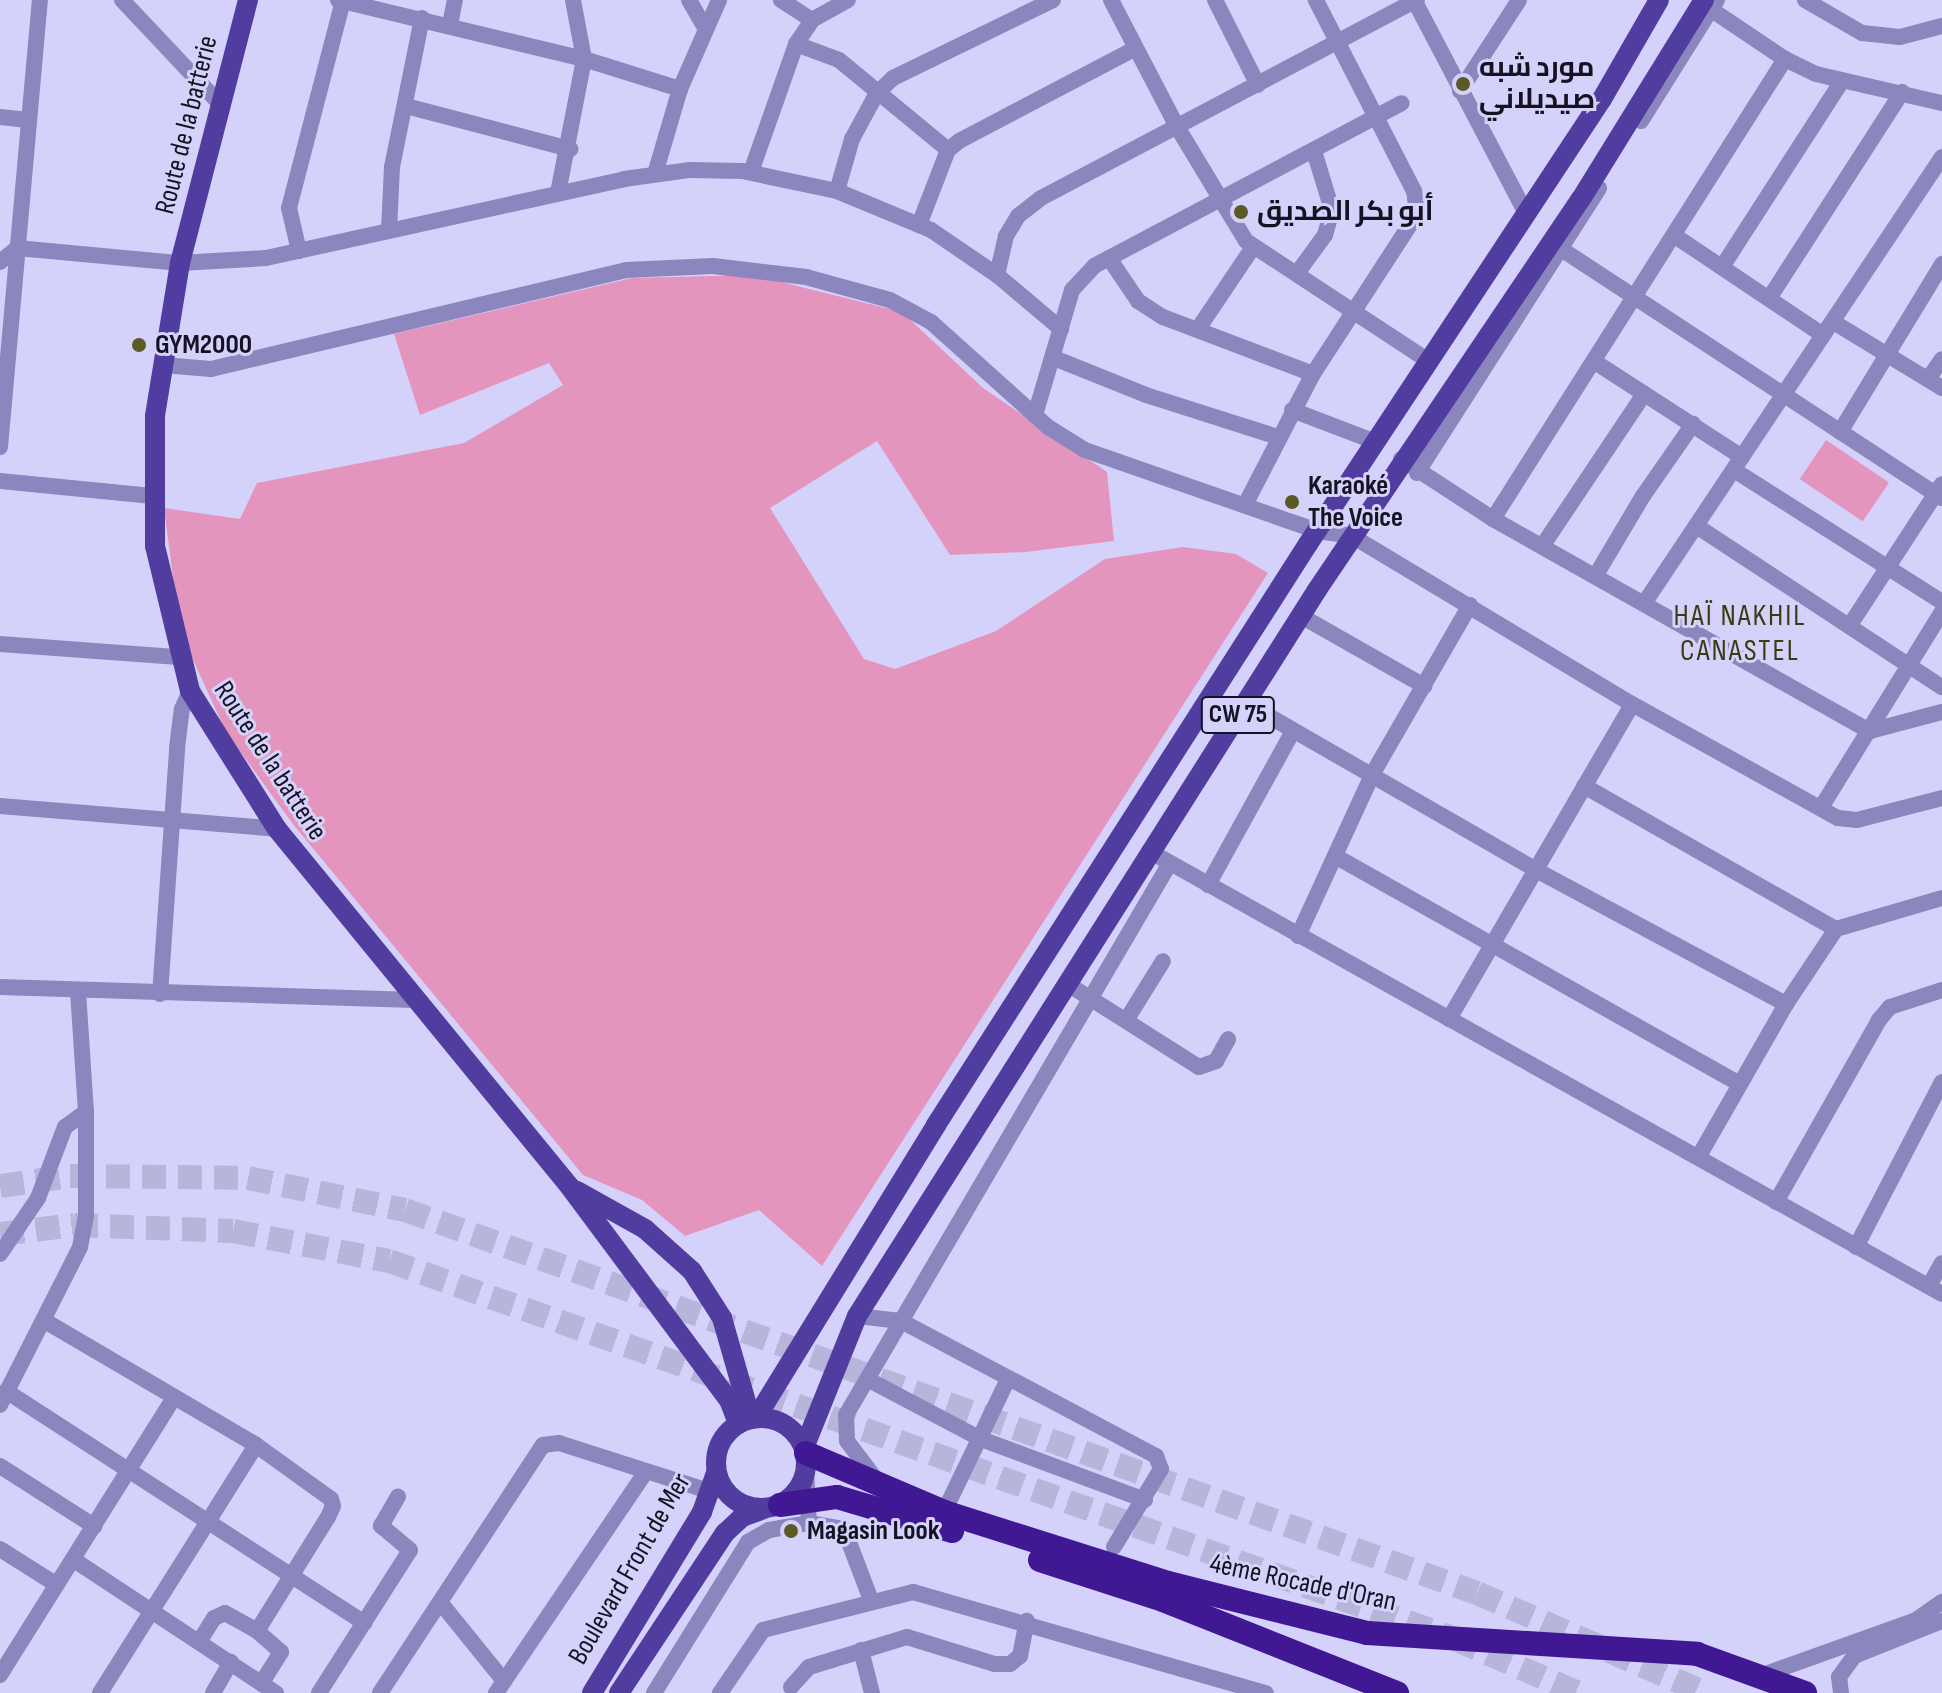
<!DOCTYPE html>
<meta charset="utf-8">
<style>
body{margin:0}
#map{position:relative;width:1942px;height:1693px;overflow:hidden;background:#d4d2fb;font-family:"Sofia Sans Condensed",Cairo,sans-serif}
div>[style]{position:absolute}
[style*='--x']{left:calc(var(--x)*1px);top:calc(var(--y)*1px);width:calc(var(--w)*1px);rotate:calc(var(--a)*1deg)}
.green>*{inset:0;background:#e495be;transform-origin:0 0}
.highway-tunnel>*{height:24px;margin-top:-12px;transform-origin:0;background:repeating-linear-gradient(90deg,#b7b5da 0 24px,transparent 0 36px)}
.minor>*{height:16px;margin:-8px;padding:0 8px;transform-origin:8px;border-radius:8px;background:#8b86bd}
.major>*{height:20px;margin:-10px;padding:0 10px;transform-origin:10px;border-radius:10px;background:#513da0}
.major>.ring{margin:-10px;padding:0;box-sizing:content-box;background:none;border:20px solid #513da0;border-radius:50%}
.highway>*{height:24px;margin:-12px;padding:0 12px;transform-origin:12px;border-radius:12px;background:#401894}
.dots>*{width:22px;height:22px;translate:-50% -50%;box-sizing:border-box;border:4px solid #d4d2fb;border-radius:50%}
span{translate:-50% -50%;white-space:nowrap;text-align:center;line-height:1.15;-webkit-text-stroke:6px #d4d2fb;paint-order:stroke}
.shield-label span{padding:2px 6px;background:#d4d2fb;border:2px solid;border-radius:6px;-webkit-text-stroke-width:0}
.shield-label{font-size:26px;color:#151322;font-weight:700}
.poi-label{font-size:28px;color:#151322;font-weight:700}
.left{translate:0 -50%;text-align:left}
.street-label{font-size:28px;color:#151322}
.neighbourhood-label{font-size:30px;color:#3b3a11;letter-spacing:2px}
</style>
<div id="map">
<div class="green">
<div style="clip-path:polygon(753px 275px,902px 312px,983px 388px,1107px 472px,1114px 541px,1026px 552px,950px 555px,877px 441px,770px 508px,864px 659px,895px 669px,996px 631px,1105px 559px,1183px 547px,1236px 554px,1268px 573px,822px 1266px,759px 1210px,685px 1236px,642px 1200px,583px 1175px,292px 823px,226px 732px,180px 631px,164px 508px,240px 519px,257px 483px,464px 443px,563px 385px,549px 363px,420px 415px,394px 334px,632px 278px)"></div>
<div style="left:1826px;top:440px;width:76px;height:47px;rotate:34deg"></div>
</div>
<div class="highway-tunnel">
<div style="--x:0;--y:1186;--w:71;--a:-8.1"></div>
<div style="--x:70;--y:1176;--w:178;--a:0.6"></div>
<div style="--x:248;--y:1178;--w:160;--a:11.5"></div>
<div style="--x:405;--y:1210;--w:1138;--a:19.66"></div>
<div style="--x:1477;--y:1593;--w:249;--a:23.7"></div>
<div style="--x:0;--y:1234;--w:75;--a:-6.9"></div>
<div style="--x:74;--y:1225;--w:159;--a:2.2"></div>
<div style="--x:233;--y:1231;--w:159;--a:10.9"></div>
<div style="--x:389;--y:1261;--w:1131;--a:19.52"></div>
<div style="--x:1455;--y:1639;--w:134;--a:23.7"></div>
</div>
<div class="minor">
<div style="--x:122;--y:0;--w:144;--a:46.7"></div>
<div style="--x:338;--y:0;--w:253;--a:13.5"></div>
<div style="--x:584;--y:59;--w:101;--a:17.4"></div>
<div style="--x:680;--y:89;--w:97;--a:-66.3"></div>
<div style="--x:689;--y:0;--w:34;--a:60"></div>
<div style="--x:781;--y:0;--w:37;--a:33"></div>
<div style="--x:1111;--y:0;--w:141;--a:62.5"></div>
<div style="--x:1176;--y:125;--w:135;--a:58.9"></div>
<div style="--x:1246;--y:241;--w:219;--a:33.3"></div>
<div style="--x:1215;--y:0;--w:95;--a:63.2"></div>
<div style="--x:1414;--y:0;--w:238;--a:62.3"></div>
<div style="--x:1805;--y:0;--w:66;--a:30.1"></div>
<div style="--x:1862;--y:33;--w:38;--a:6"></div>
<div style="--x:1900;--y:37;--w:43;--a:-14.7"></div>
<div style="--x:1703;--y:4;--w:99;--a:33.9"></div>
<div style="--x:1785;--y:59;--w:34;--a:26"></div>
<div style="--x:1816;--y:74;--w:129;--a:13"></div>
<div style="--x:450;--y:25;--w:25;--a:-79"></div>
<div style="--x:796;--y:44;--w:46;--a:20.4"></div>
<div style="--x:839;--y:60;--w:141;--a:39.5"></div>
<div style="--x:1460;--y:91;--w:108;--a:-57"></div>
<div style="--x:406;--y:106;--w:170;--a:14.7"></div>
<div style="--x:0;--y:117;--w:28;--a:6"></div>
<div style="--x:1641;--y:121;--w:143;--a:-57.9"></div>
<div style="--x:751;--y:172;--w:136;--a:-70.6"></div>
<div style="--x:796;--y:44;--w:29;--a:-56"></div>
<div style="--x:812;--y:20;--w:41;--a:-29.1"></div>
<div style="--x:655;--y:174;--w:89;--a:-73.6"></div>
<div style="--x:837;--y:191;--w:54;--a:-73.9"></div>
<div style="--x:852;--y:139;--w:52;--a:-61.5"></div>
<div style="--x:877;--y:93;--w:22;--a:-43"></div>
<div style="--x:893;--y:78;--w:178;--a:-26"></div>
<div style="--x:558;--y:193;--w:136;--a:-79"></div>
<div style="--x:584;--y:59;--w:60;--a:-100.6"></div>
<div style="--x:919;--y:225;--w:80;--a:-68.9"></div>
<div style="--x:948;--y:150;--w:14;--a:-39"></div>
<div style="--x:959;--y:141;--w:198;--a:-27.7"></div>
<div style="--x:389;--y:230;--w:63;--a:-87.3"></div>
<div style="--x:392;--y:167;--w:152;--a:-78.6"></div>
<div style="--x:1675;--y:236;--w:178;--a:33.8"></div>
<div style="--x:1555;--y:245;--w:462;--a:33.2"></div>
<div style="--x:299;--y:251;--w:44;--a:-103.1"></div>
<div style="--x:289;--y:208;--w:214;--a:-75.4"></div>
<div style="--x:1109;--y:258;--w:52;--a:56"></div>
<div style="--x:1138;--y:301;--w:30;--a:33"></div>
<div style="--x:1163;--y:317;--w:160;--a:20.8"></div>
<div style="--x:0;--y:262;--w:22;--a:-39"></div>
<div style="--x:17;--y:248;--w:164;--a:5.3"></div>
<div style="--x:180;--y:263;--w:86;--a:-3.3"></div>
<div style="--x:266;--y:258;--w:367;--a:-12.4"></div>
<div style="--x:624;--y:179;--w:67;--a:-7.8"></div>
<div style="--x:690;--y:170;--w:52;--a:1.1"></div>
<div style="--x:742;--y:171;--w:97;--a:11.9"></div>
<div style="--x:837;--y:191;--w:102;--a:22.5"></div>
<div style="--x:931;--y:230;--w:80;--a:34.3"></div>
<div style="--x:997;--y:275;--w:84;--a:40.2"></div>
<div style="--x:1722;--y:267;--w:220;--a:-57.2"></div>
<div style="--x:1298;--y:272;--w:46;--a:-53.9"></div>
<div style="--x:1325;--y:235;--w:26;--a:-74"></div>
<div style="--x:1332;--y:210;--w:62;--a:-107"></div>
<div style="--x:997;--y:275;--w:40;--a:-77"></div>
<div style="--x:1006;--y:236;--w:23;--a:-59"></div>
<div style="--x:1018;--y:216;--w:29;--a:-38"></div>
<div style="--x:1041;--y:198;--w:425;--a:-27.8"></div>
<div style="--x:1770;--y:297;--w:244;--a:-57.2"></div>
<div style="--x:1835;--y:323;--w:125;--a:31.3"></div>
<div style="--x:1198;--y:329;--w:99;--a:-56.1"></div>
<div style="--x:1054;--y:358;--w:99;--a:21.9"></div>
<div style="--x:1146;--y:395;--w:139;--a:17.7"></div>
<div style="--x:1595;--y:362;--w:175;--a:32.9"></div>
<div style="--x:163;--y:365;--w:48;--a:4.8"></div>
<div style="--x:211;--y:369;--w:427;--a:-13.4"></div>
<div style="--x:626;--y:270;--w:87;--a:-2.6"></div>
<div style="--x:713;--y:266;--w:94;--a:6.7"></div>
<div style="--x:806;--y:277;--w:87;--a:15.3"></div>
<div style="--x:890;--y:300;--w:47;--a:28.2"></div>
<div style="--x:931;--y:322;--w:157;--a:41.9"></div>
<div style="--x:1048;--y:427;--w:44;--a:31.9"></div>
<div style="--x:1085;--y:450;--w:246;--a:19.2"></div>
<div style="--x:1317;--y:531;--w:35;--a:8"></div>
<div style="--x:1352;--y:536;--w:327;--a:31"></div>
<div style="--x:1632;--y:704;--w:235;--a:29"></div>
<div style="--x:1838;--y:818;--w:19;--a:6"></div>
<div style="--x:1857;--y:820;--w:88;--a:-14.5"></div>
<div style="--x:1928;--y:379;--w:24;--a:-55"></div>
<div style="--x:1292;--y:410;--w:90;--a:20.9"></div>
<div style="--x:1035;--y:415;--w:130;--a:-73.5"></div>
<div style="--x:1072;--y:290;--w:33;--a:-47"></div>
<div style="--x:1094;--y:266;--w:348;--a:-27.9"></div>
<div style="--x:1840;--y:432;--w:197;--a:-58.7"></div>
<div style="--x:0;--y:447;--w:449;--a:-84.9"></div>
<div style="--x:1401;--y:459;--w:110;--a:33.1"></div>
<div style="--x:1493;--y:519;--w:433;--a:29.4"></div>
<div style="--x:1870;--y:731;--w:74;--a:-14.8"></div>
<div style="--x:1734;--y:470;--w:246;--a:32.4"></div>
<div style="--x:1417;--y:473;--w:338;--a:-57.4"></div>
<div style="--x:0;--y:481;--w:153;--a:5.6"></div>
<div style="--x:1246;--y:503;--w:145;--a:-62.6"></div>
<div style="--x:1313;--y:374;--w:191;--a:-57"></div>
<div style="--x:1417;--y:214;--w:23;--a:-97"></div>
<div style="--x:1414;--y:191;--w:215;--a:-117.2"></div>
<div style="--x:1493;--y:519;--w:545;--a:-57.59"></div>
<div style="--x:1698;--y:527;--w:292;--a:33.3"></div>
<div style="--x:1543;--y:545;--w:182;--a:-56.2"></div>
<div style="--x:1596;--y:575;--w:92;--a:-59.3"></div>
<div style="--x:1643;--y:496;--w:88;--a:-55.2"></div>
<div style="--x:1645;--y:602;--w:535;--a:-56.28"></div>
<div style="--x:1301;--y:616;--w:142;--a:29.6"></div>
<div style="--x:1850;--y:625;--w:168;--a:-56.9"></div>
<div style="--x:0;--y:644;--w:179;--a:4.2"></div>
<div style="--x:1246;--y:703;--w:335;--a:29.9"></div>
<div style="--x:1536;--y:870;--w:284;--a:28.2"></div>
<div style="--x:1584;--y:786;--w:290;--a:29.6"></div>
<div style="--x:0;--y:806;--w:278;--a:4.7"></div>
<div style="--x:1822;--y:806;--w:228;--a:-58.3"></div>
<div style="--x:1149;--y:851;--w:908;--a:29.19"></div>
<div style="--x:1335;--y:856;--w:463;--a:29.4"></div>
<div style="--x:1208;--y:885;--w:176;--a:-61.1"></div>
<div style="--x:1298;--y:936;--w:179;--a:-65.3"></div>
<div style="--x:1373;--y:773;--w:194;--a:-60"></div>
<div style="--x:1066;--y:983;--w:157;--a:32.3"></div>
<div style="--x:1199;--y:1067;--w:18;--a:-19"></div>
<div style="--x:1216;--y:1061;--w:25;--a:-61"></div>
<div style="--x:0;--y:987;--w:415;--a:1.8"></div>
<div style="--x:160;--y:994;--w:247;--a:-86"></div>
<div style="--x:177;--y:748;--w:39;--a:-83"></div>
<div style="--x:182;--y:709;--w:20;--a:-66"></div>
<div style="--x:1127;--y:1019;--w:68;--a:-58.2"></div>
<div style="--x:1449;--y:1019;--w:364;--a:-59.8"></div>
<div style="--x:1699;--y:1156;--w:175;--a:-60.2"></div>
<div style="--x:1786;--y:1004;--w:90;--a:-56.3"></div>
<div style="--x:1836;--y:929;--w:110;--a:-16.3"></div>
<div style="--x:1776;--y:1202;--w:209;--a:-60.5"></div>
<div style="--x:1879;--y:1020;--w:17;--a:-50"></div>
<div style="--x:1890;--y:1007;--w:55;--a:-18.1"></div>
<div style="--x:1856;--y:1247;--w:186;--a:-62.5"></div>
<div style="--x:0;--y:1254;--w:68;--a:-55.8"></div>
<div style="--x:38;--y:1198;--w:76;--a:-69.2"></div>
<div style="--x:65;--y:1127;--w:26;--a:-36"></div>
<div style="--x:1929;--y:1286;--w:26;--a:-61"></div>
<div style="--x:857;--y:1316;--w:44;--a:6.5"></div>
<div style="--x:901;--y:1321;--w:289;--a:27.9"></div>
<div style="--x:1156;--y:1456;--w:14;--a:69"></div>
<div style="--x:1161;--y:1469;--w:91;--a:121.1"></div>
<div style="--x:45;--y:1321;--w:245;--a:30.4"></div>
<div style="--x:256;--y:1445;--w:92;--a:35.8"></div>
<div style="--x:331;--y:1499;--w:7;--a:74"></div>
<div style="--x:333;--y:1506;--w:12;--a:114"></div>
<div style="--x:328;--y:1517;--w:134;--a:121.9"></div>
<div style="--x:869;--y:1380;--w:127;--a:27.8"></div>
<div style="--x:981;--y:1439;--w:175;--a:20.4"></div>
<div style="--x:6;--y:1391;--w:427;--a:32.9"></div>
<div style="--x:0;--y:1405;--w:177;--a:-63.1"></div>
<div style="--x:80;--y:1247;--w:31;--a:-79"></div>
<div style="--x:86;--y:1217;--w:105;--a:-90"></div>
<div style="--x:86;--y:1112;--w:121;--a:-93.8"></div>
<div style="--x:0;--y:1466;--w:112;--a:32.6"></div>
<div style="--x:875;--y:1478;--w:46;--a:-127.1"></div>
<div style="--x:847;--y:1441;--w:26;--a:-92"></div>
<div style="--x:846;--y:1415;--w:640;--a:-59.59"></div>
<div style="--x:944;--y:1512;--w:148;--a:-64.3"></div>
<div style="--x:809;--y:1523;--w:36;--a:10"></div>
<div style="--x:844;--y:1529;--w:76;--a:69.2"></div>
<div style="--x:0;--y:1549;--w:67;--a:32.3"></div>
<div style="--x:74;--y:1560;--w:242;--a:33.4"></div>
<div style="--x:440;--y:1602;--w:102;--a:51"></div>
<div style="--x:199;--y:1642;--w:28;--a:-58"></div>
<div style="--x:214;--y:1618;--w:12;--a:-24"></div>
<div style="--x:225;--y:1613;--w:37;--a:29"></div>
<div style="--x:257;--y:1631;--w:32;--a:41"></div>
<div style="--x:281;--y:1652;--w:36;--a:122"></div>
<div style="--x:861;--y:1650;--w:44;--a:75.7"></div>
<div style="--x:0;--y:1675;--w:326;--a:-57.9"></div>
<div style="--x:1760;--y:1676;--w:166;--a:-19.7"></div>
<div style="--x:1916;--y:1620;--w:32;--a:-35"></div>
<div style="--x:791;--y:1687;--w:27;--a:-48"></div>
<div style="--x:809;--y:1667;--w:102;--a:-17"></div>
<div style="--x:907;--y:1637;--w:92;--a:17.1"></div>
<div style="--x:995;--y:1664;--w:15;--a:0"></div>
<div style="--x:1010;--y:1664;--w:13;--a:-39"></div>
<div style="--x:1020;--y:1656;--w:36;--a:-79"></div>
<div style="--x:100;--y:1693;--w:293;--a:-57.8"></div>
<div style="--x:213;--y:1693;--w:36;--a:-60"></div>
<div style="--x:319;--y:1693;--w:169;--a:-57.5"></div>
<div style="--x:410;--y:1550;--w:38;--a:-140"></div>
<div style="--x:381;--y:1526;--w:34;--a:-60"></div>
<div style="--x:380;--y:1693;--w:297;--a:-56.7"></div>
<div style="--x:543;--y:1445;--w:16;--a:-7"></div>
<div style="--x:559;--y:1443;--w:161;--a:17.8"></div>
<div style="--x:496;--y:1693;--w:266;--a:-55.9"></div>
<div style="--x:654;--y:1693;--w:178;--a:-58.1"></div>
<div style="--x:748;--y:1542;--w:24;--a:-30"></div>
<div style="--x:769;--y:1530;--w:41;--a:-9.9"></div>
<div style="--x:809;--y:1523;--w:52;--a:-93.3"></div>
<div style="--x:720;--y:1693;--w:76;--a:-55.7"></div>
<div style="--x:763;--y:1630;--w:155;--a:-14.2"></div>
<div style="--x:913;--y:1592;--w:367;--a:16"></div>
<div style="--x:1841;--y:1693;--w:16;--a:-97"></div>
<div style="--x:1839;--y:1677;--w:26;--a:-54"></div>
<div style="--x:1854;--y:1656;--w:95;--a:-21.7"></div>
</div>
<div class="major">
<div style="--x:248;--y:0;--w:272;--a:104.5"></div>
<div style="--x:180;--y:263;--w:155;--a:99.3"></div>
<div style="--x:155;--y:416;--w:130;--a:90"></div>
<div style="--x:155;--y:546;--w:149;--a:76.4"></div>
<div style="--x:190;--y:691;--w:163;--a:57.8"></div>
<div style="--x:277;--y:829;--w:463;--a:50.7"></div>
<div style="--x:570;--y:1187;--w:266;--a:53.3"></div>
<div style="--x:729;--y:1400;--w:26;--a:69"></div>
<div style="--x:577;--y:1191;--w:78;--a:29.2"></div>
<div style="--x:645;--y:1229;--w:63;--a:41.8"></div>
<div style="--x:692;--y:1271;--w:56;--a:57.4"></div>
<div style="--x:722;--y:1318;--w:105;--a:74"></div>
<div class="ring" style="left:716px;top:1418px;width:70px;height:70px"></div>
<div style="--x:756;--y:1418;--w:344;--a:-58.4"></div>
<div style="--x:936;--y:1125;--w:690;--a:-57.37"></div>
<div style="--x:1308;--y:544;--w:533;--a:-56.55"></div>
<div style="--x:1602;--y:99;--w:114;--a:-60.1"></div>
<div style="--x:804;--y:1448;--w:142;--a:-68.1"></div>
<div style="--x:857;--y:1316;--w:859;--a:-57.64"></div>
<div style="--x:1317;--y:590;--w:472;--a:-56"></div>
<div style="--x:1581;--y:199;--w:234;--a:-58.3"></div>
<div style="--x:592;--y:1693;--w:212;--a:-58.7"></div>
<div style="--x:702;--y:1512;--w:41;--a:-70.3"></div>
<div style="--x:619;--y:1693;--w:192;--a:-56.5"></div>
<div style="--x:725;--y:1533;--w:23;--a:-43"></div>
<div style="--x:742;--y:1517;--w:23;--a:-20"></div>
</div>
<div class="highway">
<div style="--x:806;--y:1453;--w:150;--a:23.1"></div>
<div style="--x:944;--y:1512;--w:235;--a:17.6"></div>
<div style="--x:1168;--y:1583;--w:205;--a:14.1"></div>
<div style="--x:1367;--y:1633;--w:331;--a:3.6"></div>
<div style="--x:1697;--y:1654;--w:115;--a:19.9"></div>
<div style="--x:780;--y:1505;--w:58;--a:-8"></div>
<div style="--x:837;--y:1497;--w:120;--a:16.5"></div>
<div style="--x:1040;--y:1560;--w:129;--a:18"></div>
<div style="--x:1163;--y:1600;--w:252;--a:21.7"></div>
</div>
<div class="dots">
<div style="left:1463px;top:84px;background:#5b5a27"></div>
<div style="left:1241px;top:212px;background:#5b5a27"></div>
<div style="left:139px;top:345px;background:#5b5a27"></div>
<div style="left:1292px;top:502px;background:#5b5a27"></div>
<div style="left:791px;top:1531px;background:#5b5a27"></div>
</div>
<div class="shield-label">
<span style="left:1238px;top:715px">CW 75</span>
</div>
<div class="poi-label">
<span class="left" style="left:1479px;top:84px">مورد شبه<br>صيديلاني</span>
<span class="left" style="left:1257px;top:212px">أبو بكر الصديق</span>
<span class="left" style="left:155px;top:345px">GYM2000</span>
<span class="left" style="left:1308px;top:502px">Karaoké<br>The Voice</span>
<span class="left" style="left:807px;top:1531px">Magasin Look</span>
</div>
<div class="street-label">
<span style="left:187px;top:125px;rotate:-76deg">Route de la batterie</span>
<span style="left:270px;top:761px;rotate:57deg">Route de la batterie</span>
<span style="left:630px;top:1569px;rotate:-60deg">Boulevard Front de Mer</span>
<span style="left:1303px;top:1583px;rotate:12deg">4ème Rocade d'Oran</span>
</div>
<div class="neighbourhood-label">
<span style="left:1740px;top:633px">HAÏ NAKHIL<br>CANASTEL</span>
</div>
</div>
